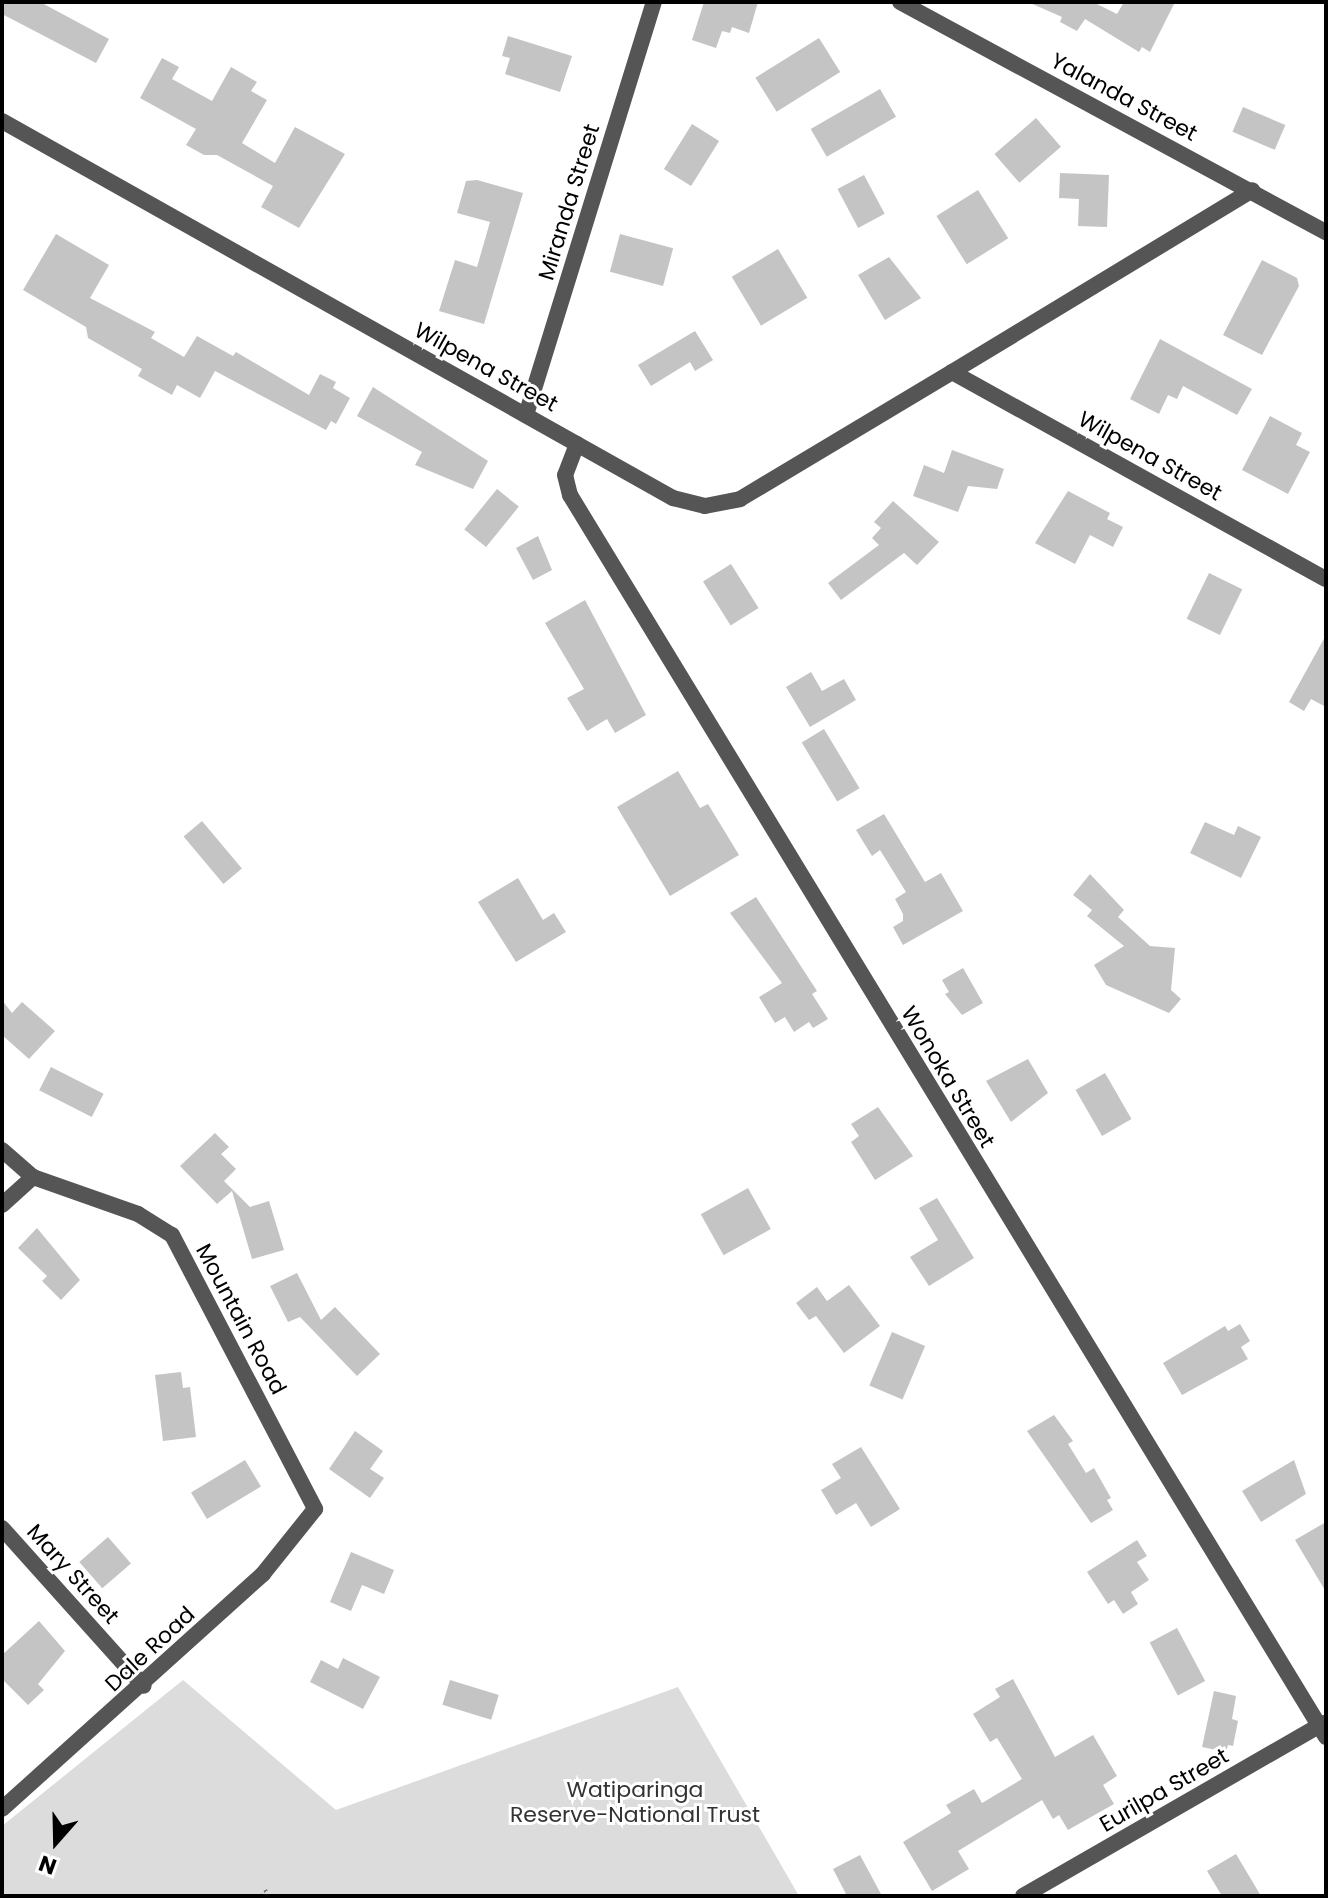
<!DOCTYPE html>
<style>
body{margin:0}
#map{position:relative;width:1328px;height:1898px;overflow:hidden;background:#fff;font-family:Poppins,sans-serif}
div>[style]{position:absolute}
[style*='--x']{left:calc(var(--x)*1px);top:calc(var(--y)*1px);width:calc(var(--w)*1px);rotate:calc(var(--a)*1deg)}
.green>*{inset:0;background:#dcdcdc}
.building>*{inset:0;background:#c4c4c4;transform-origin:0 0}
.path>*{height:4px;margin-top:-2px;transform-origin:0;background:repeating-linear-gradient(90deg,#777 0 2px,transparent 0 6px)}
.street>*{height:16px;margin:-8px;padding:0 8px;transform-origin:8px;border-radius:8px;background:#555}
span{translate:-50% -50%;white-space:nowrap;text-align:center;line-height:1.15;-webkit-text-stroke:6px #fff;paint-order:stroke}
.street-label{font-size:22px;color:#000}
.park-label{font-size:22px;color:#333}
.frame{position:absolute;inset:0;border:4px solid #000;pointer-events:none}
.north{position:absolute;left:16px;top:1802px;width:80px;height:80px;-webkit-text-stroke:6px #fff;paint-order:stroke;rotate:200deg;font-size:22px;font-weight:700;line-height:32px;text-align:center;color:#000}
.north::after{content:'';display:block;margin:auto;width:28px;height:36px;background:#000;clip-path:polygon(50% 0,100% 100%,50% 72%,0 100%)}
</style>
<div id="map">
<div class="green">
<div style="clip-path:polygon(183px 1680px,336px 1810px,678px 1687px,799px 1896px,2px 1896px,2px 1826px)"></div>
</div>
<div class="building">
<div style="clip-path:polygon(2px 2px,40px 2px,109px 39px,96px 63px,2px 14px)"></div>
<div style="clip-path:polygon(704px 2px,758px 2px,749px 33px,732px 27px,730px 33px,722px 31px,716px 48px,692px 40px)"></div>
<div style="clip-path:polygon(1028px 2px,1093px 2px,1117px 14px,1124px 2px,1175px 2px,1150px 52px,1142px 47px,1139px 52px,1085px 19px,1077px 31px,1060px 22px,1062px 17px)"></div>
<div style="clip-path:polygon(508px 36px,572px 56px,560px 92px,505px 74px,510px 58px,502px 56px)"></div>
<div style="left:819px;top:38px;width:40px;height:75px;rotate:58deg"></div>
<div style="clip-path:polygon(162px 58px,179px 67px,172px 79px,212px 101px,231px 67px,257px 82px,251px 91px,267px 100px,242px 143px,275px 163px,295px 127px,345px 154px,299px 228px,261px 207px,273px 186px,217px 155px,204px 155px,186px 145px,196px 129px,140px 98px)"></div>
<div style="left:880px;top:89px;width:32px;height:80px;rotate:60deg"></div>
<div style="left:1243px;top:107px;width:46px;height:27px;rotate:23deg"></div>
<div style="left:1036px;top:118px;width:38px;height:55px;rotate:49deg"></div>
<div style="left:692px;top:124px;width:32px;height:53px;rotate:32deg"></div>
<div style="clip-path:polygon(1060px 173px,1109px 175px,1107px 227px,1078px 226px,1079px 199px,1059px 198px)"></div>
<div style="left:864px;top:175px;width:44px;height:30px;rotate:62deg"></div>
<div style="clip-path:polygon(477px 180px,523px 193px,484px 324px,439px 311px,455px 260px,477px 267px,490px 222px,457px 213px,466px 181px)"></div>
<div style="left:978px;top:190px;width:57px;height:49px;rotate:58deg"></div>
<div style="clip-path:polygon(56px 234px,109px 265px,90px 298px,155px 332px,151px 338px,184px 357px,197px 336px,233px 356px,236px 352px,309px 395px,320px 374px,336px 382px,333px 388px,350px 398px,336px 424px,331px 421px,326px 430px,215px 371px,200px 398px,177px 385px,172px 395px,138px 376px,142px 369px,88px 338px,86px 327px,23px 290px)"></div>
<div style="left:620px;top:234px;width:55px;height:39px;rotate:15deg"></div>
<div style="left:778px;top:249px;width:57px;height:54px;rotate:59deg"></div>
<div style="clip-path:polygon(889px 257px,921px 298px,885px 320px,858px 275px)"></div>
<div style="clip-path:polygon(1262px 260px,1297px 278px,1299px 286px,1262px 355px,1223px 335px)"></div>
<div style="clip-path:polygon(695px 331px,713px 360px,695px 371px,690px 362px,651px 386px,638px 365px)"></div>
<div style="clip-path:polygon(1160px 339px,1252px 389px,1237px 415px,1183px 386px,1177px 399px,1168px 395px,1159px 414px,1130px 399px)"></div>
<div style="clip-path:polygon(373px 387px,488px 461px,473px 489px,415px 465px,422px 452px,357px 416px)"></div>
<div style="clip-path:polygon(1270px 416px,1302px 433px,1296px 445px,1310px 452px,1288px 494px,1242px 470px)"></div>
<div style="clip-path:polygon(952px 450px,1004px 469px,997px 489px,968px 486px,958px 512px,913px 496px,924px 465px,944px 473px)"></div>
<div style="left:497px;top:489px;width:28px;height:52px;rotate:39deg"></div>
<div style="clip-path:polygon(1068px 491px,1110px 513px,1107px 519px,1123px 527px,1113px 547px,1090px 535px,1075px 564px,1035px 543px)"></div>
<div style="clip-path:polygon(893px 501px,939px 542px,917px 565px,904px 553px,841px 600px,828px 583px,879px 545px,872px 538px,881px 528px,874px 522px)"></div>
<div style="clip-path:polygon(538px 536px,552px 570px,533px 580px,516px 548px)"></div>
<div style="left:731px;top:564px;width:52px;height:33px;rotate:58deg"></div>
<div style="left:1209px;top:573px;width:37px;height:51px;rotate:26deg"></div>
<div style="clip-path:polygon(585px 600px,646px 715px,615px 733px,607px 719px,587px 731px,567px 698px,584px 689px,545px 623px)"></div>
<div style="clip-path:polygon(1326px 635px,1326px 707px,1311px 699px,1304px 711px,1289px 702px)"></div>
<div style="clip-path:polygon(811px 672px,822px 691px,844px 679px,856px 700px,810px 727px,786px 687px)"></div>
<div style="left:824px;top:729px;width:69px;height:26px;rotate:59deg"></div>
<div style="clip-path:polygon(678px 771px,700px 808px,708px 804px,739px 855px,670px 896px,617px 807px)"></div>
<div style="clip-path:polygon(884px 814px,925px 882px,941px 873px,963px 911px,903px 945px,893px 927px,903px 921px,903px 914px,895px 899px,906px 892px,880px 850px,872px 856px,856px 830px)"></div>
<div style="left:202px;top:821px;width:62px;height:24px;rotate:50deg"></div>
<div style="clip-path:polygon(1205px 822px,1234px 835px,1238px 826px,1261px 837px,1241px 878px,1190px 853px)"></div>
<div style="clip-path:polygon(1090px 874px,1124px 910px,1118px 917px,1150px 946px,1175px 948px,1171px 990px,1181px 999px,1169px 1013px,1106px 985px,1094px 965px,1124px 946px,1087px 916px,1092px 910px,1073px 895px)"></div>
<div style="clip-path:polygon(518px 878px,543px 920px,554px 913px,566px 932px,516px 962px,478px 902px)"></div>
<div style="clip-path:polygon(756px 897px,817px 991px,812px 994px,828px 1019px,813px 1028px,809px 1022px,794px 1032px,785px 1017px,775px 1023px,759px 997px,782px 983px,730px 913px)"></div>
<div style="clip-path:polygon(963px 968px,983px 1003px,962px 1015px,945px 994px,949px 992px,942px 980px)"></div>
<div style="clip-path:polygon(2px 1000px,12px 1013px,22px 1002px,55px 1031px,29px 1059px,2px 1035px)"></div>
<div style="clip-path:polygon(1028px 1059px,1048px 1093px,1011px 1122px,986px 1081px)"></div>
<div style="left:51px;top:1067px;width:59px;height:26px;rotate:27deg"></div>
<div style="left:1105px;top:1073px;width:53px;height:34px;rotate:60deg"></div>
<div style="clip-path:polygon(878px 1107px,913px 1156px,875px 1180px,851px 1142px,859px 1136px,851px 1124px)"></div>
<div style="clip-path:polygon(215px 1133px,229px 1147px,221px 1154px,236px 1169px,224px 1181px,250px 1207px,269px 1201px,284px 1250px,252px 1259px,232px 1191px,217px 1204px,180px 1166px)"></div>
<div style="left:748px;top:1188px;width:47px;height:54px;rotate:61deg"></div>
<div style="clip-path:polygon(937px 1198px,974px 1258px,929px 1286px,910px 1257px,938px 1240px,919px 1208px)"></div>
<div style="clip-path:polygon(37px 1228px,80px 1280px,61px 1300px,42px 1281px,47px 1276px,18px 1248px)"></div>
<div style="clip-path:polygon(297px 1273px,321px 1320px,335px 1307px,380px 1354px,357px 1376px,300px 1317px,288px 1322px,270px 1286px)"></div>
<div style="clip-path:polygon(849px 1285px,880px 1326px,844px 1353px,816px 1316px,809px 1320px,796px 1303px,817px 1287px,827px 1301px)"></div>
<div style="clip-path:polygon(1240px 1324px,1250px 1341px,1241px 1347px,1248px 1359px,1182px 1395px,1163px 1363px,1225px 1326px,1228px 1331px)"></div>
<div style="left:892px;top:1332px;width:36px;height:58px;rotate:23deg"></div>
<div style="clip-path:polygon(181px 1372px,183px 1388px,190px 1387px,196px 1437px,163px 1441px,155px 1375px)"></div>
<div style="clip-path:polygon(1054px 1415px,1073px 1441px,1068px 1444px,1086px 1473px,1094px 1468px,1111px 1498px,1107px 1500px,1113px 1510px,1091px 1523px,1027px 1431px)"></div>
<div style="clip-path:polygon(355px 1431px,383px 1451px,370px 1469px,384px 1478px,370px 1498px,329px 1469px)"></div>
<div style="clip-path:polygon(861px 1447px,900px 1509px,871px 1527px,856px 1503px,836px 1515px,821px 1490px,841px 1478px,832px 1464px)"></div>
<div style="left:245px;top:1460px;width:31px;height:63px;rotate:59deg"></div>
<div style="clip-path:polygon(1294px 1460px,1306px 1494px,1261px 1522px,1242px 1491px)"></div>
<div style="clip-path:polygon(1326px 1522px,1326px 1592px,1295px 1540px)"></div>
<div style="left:108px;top:1537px;width:35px;height:38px;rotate:49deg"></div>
<div style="clip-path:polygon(1137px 1540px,1147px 1556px,1137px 1562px,1149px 1580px,1131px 1592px,1138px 1604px,1123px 1614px,1114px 1600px,1108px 1604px,1087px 1572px)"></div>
<div style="clip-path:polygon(351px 1552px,394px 1570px,384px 1594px,362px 1585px,351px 1611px,330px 1602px)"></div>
<div style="clip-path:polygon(39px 1621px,65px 1651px,38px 1684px,44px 1690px,28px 1705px,2px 1679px,2px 1655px)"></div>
<div style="left:1177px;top:1628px;width:60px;height:31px;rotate:62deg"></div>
<div style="clip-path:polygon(343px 1658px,380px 1677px,363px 1709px,310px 1682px,321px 1660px,338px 1669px)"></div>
<div style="clip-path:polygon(1013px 1679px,1055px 1757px,1093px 1735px,1117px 1776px,1103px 1785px,1114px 1804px,1068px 1830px,1059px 1815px,1053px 1819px,1042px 1800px,958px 1851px,969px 1869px,932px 1891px,903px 1842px,951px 1813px,946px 1805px,974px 1789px,982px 1803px,1022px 1779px,997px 1738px,990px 1742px,973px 1714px,1000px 1697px,995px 1689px)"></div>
<div style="left:450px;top:1680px;width:51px;height:26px;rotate:17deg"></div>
<div style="clip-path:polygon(1214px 1691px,1236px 1696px,1232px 1719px,1238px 1721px,1233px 1746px,1228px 1745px,1226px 1752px,1202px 1747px)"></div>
<div style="clip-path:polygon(1236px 1854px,1261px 1896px,1222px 1896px,1207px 1871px)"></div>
<div style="clip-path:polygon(860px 1855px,882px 1896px,847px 1896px,833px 1869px)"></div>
</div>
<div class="path">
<div style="--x:263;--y:1896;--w:6;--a:-72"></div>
<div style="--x:265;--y:1890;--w:7;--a:56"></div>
</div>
<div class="street">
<div style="--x:900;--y:2;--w:484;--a:28.4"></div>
<div style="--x:2;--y:121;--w:770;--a:29.33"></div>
<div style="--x:673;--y:498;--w:33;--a:14"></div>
<div style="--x:705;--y:506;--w:36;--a:-11"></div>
<div style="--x:740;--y:499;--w:247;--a:-30.9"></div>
<div style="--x:952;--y:372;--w:427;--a:29"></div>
<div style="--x:952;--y:372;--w:351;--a:-31.2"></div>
<div style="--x:526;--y:415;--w:432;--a:-72.8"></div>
<div style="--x:577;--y:444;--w:33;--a:111"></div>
<div style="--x:565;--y:475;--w:21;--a:76"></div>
<div style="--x:570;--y:495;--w:1454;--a:58.67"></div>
<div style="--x:2;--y:1150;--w:41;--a:41.1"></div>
<div style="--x:33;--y:1177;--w:111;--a:19.4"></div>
<div style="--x:138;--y:1214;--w:40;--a:32"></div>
<div style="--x:172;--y:1235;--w:309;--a:62.4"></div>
<div style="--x:315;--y:1509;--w:83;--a:128.7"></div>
<div style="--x:263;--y:1574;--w:351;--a:138"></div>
<div style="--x:2;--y:1205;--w:42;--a:-42.1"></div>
<div style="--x:2;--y:1528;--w:212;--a:48.1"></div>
<div style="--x:1023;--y:1896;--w:347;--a:-29.9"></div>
</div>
<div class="street-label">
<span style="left:1124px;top:97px;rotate:28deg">Yalanda Street</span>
<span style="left:569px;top:202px;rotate:-73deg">Miranda Street</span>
<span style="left:486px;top:367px;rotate:29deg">Wilpena Street</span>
<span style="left:1150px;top:456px;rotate:29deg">Wilpena Street</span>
<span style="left:948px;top:1077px;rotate:59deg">Wonoka Street</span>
<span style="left:241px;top:1319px;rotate:62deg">Mountain Road</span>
<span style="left:73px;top:1574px;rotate:48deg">Mary Street</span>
<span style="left:150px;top:1649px;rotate:-43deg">Dale Road</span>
<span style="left:1164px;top:1790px;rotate:-30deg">Eurilpa Street</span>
</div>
<div class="park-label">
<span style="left:635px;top:1802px">Watiparinga<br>Reserve-National Trust</span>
</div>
<div class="frame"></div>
<div class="north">N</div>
</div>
